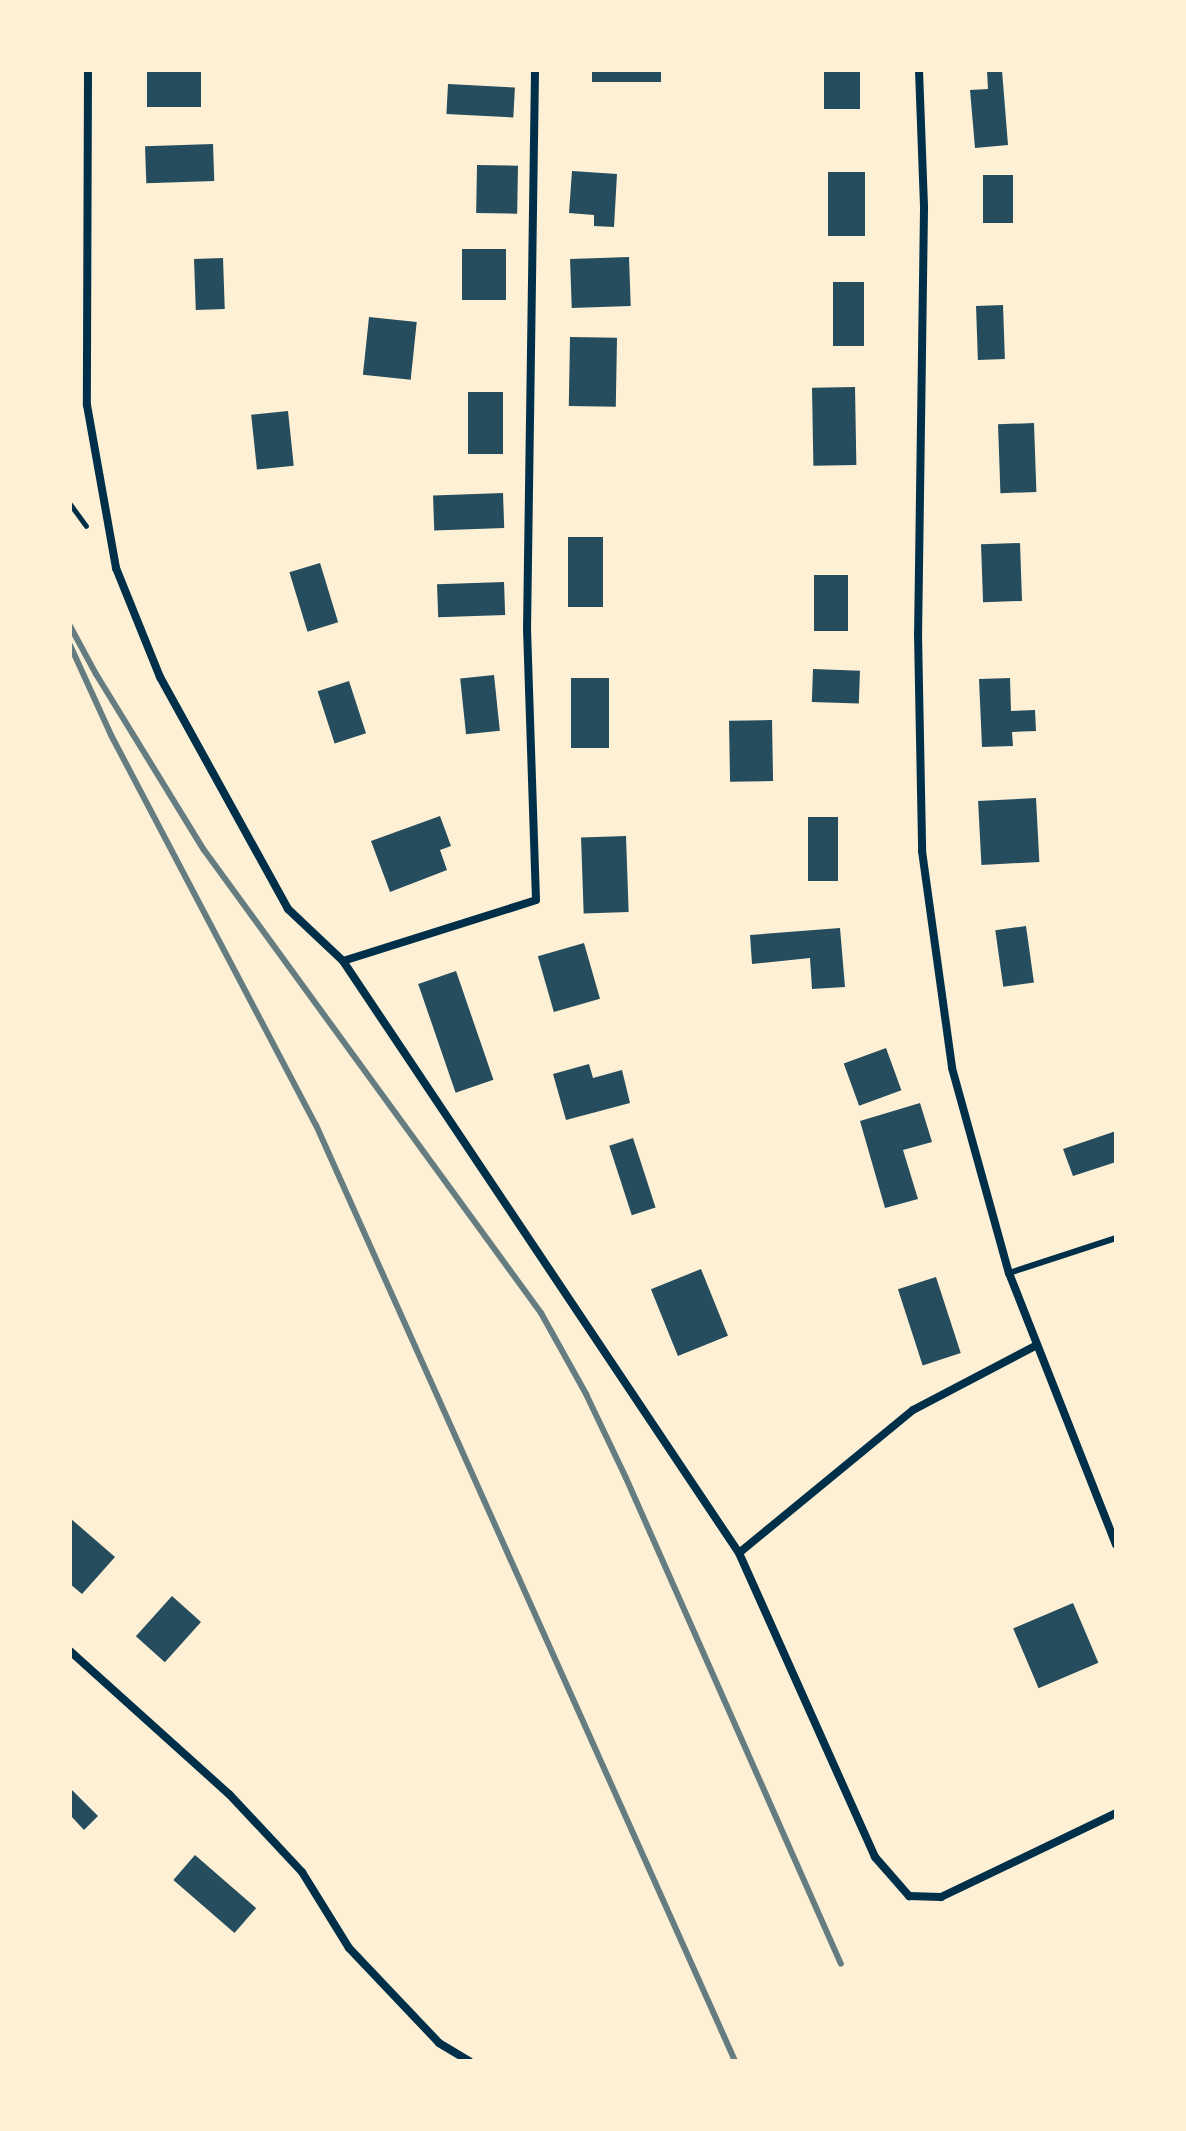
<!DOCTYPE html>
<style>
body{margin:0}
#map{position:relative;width:1186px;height:2131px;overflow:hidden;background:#fdf0d5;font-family:Literata,serif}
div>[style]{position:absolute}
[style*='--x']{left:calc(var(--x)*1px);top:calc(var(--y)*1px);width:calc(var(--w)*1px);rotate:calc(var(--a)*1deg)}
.building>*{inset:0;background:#264d5e;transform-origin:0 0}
.path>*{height:5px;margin:-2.5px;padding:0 2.5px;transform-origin:2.5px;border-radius:2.5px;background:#003049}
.service>*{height:6px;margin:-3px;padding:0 3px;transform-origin:3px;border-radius:3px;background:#003049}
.minor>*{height:8px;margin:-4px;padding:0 4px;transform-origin:4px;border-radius:4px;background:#003049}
.rail>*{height:6px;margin:-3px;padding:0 3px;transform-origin:3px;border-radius:3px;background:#657d81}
span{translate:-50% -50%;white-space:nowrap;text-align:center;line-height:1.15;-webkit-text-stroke:7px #fdf0d5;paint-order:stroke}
.frame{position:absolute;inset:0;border:72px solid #fdf0d5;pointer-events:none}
</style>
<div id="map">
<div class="building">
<div style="left:592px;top:70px;width:69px;height:12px"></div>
<div style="left:824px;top:70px;width:36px;height:39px"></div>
<div style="clip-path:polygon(995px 70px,1002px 70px,1008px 145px,975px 148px,970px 90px,988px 89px,987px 71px)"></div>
<div style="left:201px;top:71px;width:36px;height:54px;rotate:90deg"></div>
<div style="left:448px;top:84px;width:67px;height:30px;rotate:3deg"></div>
<div style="left:213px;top:144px;width:37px;height:68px;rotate:88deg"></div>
<div style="left:477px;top:165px;width:41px;height:48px;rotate:1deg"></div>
<div style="clip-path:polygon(572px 171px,617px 174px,614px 227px,594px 226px,594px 215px,569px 213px)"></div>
<div style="left:828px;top:172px;width:37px;height:64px"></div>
<div style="left:983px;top:175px;width:30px;height:48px"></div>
<div style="left:462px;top:249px;width:44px;height:51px"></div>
<div style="left:629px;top:257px;width:49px;height:59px;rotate:88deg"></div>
<div style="left:223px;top:258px;width:51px;height:29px;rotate:88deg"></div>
<div style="left:833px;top:282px;width:31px;height:64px"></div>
<div style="left:1003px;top:305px;width:54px;height:27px;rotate:88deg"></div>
<div style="left:369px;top:317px;width:48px;height:58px;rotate:6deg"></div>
<div style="left:570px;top:337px;width:47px;height:69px;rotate:1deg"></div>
<div style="left:855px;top:387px;width:78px;height:43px;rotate:89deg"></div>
<div style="left:468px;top:392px;width:35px;height:62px"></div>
<div style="left:288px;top:411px;width:55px;height:37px;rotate:84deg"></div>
<div style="left:1034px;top:423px;width:69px;height:36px;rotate:88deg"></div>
<div style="left:503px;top:493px;width:35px;height:70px;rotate:88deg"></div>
<div style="left:568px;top:537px;width:35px;height:70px"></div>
<div style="left:1020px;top:543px;width:58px;height:39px;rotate:88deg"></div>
<div style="left:320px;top:563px;width:62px;height:32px;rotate:73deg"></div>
<div style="left:814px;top:575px;width:34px;height:56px"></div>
<div style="left:504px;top:582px;width:33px;height:67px;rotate:88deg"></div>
<div style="left:813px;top:669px;width:47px;height:33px;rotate:2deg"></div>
<div style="left:494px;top:675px;width:56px;height:34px;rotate:84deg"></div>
<div style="left:571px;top:678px;width:38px;height:70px"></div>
<div style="clip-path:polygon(1010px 678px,1011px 711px,1035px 710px,1036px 731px,1012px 732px,1013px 746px,982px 747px,979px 679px)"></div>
<div style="left:349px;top:681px;width:55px;height:33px;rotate:72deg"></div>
<div style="left:772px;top:720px;width:61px;height:43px;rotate:89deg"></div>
<div style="left:1036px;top:798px;width:64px;height:58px;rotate:87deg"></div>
<div style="clip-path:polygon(440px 816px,451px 846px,440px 850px,447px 870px,390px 892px,371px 841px)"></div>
<div style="left:808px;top:817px;width:30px;height:64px"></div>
<div style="left:626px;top:836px;width:76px;height:45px;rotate:88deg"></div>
<div style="left:1026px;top:926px;width:57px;height:31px;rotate:82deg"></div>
<div style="clip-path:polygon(840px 928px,845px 987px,812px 989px,810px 958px,752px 964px,750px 935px)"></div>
<div style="left:584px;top:943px;width:58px;height:48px;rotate:74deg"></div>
<div style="left:456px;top:971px;width:115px;height:40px;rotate:71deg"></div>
<div style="left:886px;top:1048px;width:45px;height:45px;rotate:70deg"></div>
<div style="clip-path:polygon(589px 1064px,593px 1078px,622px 1070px,630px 1103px,566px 1120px,553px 1074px)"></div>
<div style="clip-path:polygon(920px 1103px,932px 1142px,903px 1150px,918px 1199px,885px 1208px,860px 1121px)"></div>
<div style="clip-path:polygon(1116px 1131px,1116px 1162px,1073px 1176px,1063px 1149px)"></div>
<div style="left:633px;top:1138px;width:73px;height:25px;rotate:72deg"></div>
<div style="left:701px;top:1269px;width:72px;height:54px;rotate:68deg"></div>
<div style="left:936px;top:1277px;width:80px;height:40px;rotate:72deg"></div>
<div style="clip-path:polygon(70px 1518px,115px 1557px,82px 1594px,70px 1584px)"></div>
<div style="left:172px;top:1596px;width:39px;height:54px;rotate:42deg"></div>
<div style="left:1073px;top:1603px;width:65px;height:65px;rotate:67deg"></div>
<div style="clip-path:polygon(70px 1788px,98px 1816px,84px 1830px,70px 1815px)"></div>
<div style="left:195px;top:1855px;width:81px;height:33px;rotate:41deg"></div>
</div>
<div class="path">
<div style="--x:70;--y:504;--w:27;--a:54"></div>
</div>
<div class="service">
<div style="--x:1009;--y:1273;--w:113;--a:-18.1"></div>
</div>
<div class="minor">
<div style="--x:88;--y:70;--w:335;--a:90.2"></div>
<div style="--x:87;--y:405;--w:166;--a:79.9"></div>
<div style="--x:116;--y:568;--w:118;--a:68"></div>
<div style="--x:160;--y:677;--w:265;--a:61.1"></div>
<div style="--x:288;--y:909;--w:76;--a:43.4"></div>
<div style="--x:343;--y:961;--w:712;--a:56.22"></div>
<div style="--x:919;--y:70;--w:139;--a:87.9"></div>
<div style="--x:924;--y:209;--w:425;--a:90.8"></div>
<div style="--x:918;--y:634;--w:217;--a:88.9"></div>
<div style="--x:922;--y:851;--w:219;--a:82.1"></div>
<div style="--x:952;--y:1068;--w:213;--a:74.5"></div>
<div style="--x:1009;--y:1273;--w:292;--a:68.5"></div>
<div style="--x:343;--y:961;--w:202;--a:-17.5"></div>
<div style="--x:536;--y:900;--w:270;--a:-91.9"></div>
<div style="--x:527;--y:630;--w:560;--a:-89.18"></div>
<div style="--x:1037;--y:1345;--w:140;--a:152.3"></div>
<div style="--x:913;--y:1410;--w:225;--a:140.6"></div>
<div style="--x:739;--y:1553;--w:333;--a:65.9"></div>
<div style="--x:875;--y:1857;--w:52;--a:48.9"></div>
<div style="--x:909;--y:1896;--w:32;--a:2"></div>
<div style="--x:941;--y:1897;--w:194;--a:-25.6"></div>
<div style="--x:70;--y:1651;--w:214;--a:42"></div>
<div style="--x:229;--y:1794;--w:107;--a:46.9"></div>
<div style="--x:302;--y:1872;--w:89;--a:58.3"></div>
<div style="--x:349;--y:1948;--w:131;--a:46.5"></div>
<div style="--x:439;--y:2043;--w:35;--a:31"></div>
</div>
<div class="rail">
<div style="--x:70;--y:626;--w:55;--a:61.6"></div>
<div style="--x:96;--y:674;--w:206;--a:58.5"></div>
<div style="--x:204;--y:850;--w:573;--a:53.95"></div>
<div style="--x:541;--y:1313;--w:93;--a:60.9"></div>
<div style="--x:586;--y:1394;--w:93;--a:64.5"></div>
<div style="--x:626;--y:1478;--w:531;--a:66.14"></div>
<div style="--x:70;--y:645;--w:99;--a:65.5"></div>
<div style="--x:111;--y:735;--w:441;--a:62.3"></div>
<div style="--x:316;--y:1125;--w:1026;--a:65.88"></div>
</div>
<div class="frame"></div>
</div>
